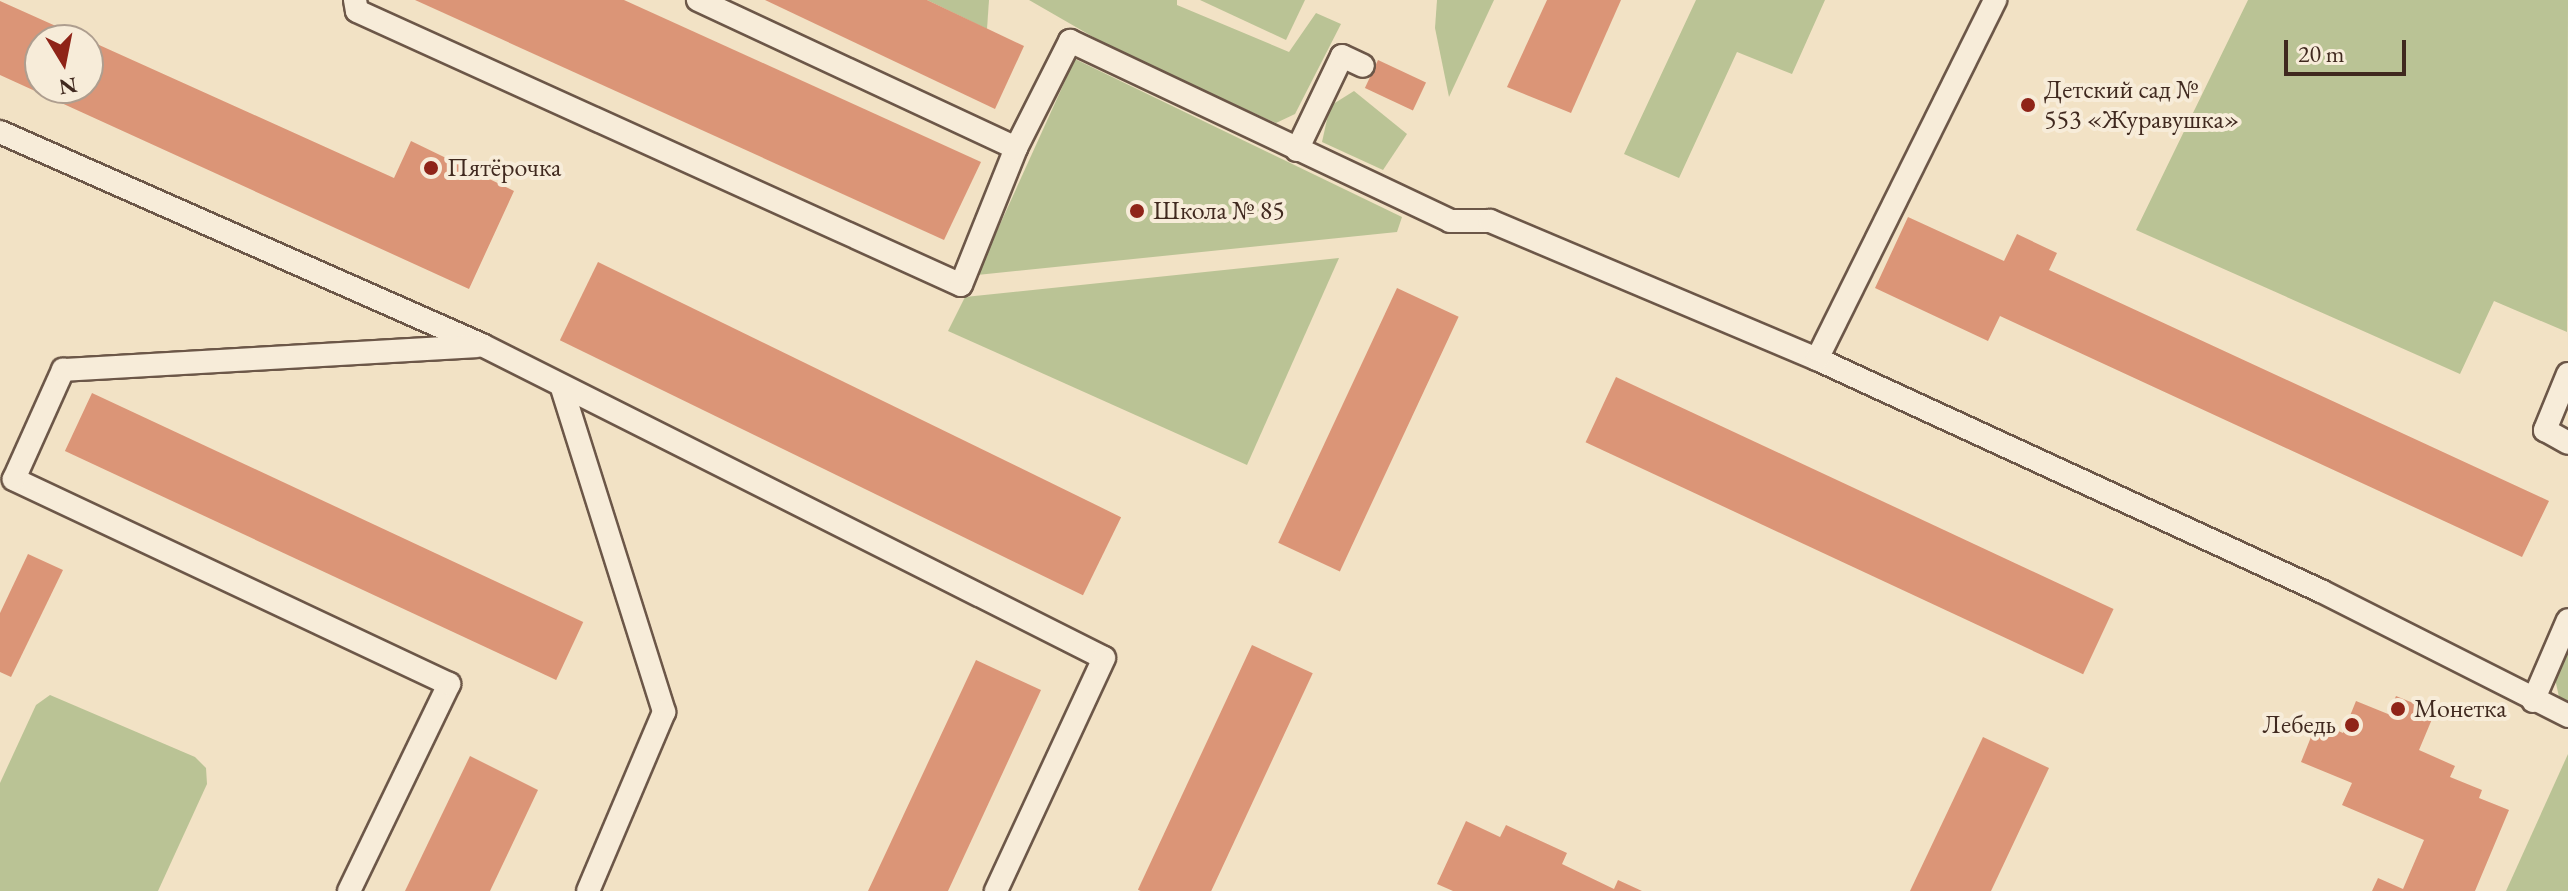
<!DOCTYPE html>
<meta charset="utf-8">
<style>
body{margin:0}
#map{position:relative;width:2568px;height:891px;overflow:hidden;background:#f2e2c5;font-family:"EB Garamond",serif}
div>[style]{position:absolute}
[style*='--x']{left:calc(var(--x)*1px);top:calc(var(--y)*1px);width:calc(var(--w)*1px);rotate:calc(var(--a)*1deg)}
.green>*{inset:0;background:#bac395}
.building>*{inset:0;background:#db9577;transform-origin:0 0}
.roads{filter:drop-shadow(2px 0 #6c5748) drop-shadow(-2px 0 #6c5748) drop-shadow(0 2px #6c5748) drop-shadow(0 -2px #6c5748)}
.service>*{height:22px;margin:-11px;padding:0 11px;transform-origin:11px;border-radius:11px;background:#f7ecd9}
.dots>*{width:22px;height:22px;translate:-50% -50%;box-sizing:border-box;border:4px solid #f7ecd9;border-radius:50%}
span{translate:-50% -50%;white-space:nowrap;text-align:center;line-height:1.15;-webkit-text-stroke:8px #f7ecd9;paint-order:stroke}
.poi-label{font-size:26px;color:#40291f}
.left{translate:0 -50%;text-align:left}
.right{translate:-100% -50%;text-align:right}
.north{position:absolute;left:24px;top:24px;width:80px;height:80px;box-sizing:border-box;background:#f7ecd9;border:2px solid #ae9e8f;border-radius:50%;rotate:170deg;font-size:22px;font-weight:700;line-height:32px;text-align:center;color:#40291f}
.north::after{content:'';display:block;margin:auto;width:28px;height:36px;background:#8f2418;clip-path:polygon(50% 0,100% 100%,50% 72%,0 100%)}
.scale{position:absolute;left:2284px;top:40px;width:122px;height:36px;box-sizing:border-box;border:4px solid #40291f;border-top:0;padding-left:10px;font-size:24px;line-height:28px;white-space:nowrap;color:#40291f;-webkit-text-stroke:6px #f7ecd9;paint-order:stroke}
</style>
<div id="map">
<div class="green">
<div style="clip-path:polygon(927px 0,989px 0,987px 29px)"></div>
<div style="clip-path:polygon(1029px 0,1177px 0,1177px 5px,1289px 52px,1316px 13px,1341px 24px,1295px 114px,1276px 123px,1121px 53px)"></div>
<div style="clip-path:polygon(1200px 0,1305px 0,1286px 40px)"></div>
<div style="clip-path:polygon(1437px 0,1494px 0,1449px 97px,1435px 28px)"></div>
<div style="clip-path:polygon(1696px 0,1825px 0,1792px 74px,1737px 52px,1679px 178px,1624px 154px)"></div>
<div style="clip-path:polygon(2248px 0,2568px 0,2567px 332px,2494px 301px,2460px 374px,2136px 230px)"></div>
<div style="clip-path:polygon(1075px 59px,1402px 217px,1397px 232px,977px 275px)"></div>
<div style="clip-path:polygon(1354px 91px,1407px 134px,1383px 170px,1322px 142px,1330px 106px)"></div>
<div style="clip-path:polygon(1339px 258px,1247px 465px,948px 331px,965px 297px)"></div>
<div style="clip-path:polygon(2568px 643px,2568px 701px,2559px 697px,2554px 674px)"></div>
<div style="clip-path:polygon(50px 695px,195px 757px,206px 768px,207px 784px,158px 891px,0 891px,0 783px,36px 705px)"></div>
<div style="clip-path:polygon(2568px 754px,2568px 891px,2506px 891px)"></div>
</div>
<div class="building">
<div style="clip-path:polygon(415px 0,624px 0,981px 162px,944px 240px)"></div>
<div style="clip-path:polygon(765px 0,927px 0,1024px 46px,995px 109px)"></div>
<div style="clip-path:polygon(1547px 0,1621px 0,1571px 113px,1507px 87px)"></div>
<div style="clip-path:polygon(0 1px,87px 40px,40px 40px,40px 88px,88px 88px,88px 40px,394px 178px,411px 141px,514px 191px,469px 289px,0 75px)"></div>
<div style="left:1378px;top:60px;width:53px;height:31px;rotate:25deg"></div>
<div style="clip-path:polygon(1908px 217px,2004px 261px,2017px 234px,2057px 253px,2049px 270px,2549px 501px,2522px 557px,2000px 316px,1988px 341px,1875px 288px)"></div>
<div style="left:598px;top:262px;width:582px;height:87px;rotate:26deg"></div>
<div style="left:1397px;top:288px;width:68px;height:281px;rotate:25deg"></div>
<div style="left:1616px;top:377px;width:549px;height:72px;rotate:25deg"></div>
<div style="left:92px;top:393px;width:542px;height:64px;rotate:25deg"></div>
<div style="clip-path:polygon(28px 554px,63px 570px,11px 677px,0 672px,0 613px)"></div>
<div style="left:1252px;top:645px;width:67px;height:270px;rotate:25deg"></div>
<div style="clip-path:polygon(976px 660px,1041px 690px,948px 891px,868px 891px)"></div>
<div style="clip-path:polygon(2396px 696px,2435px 712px,2419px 750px,2455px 766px,2450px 777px,2482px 790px,2479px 798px,2509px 810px,2475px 891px,2372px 891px,2378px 878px,2403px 889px,2424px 840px,2342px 805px,2352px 783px,2301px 762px,2317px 722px,2343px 733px,2356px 701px,2388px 714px)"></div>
<div style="clip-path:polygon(1983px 737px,2049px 768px,1991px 891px,1910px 891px)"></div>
<div style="clip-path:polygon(470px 756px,538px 790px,490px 891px,405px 891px)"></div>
<div style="clip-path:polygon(1466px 821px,1500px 837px,1506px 825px,1567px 853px,1562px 864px,1614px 889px,1618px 880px,1642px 891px,1453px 891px,1437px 884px)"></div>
</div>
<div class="roads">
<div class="service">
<div style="--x:355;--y:0;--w:11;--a:80"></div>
<div style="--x:357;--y:11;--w:663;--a:24.4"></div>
<div style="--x:961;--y:285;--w:148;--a:-68.1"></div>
<div style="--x:1016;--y:148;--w:351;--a:-155"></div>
<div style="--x:0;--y:132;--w:527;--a:23.84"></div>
<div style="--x:482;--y:345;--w:696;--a:26.71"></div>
<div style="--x:1104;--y:658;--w:257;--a:114.9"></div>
<div style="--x:1016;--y:148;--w:120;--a:-63.2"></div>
<div style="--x:1070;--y:41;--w:420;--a:25.3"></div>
<div style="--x:1450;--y:221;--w:40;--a:0"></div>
<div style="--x:1490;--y:221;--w:355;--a:22.9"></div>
<div style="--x:1817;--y:359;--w:555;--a:24.72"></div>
<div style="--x:2321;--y:591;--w:277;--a:26.8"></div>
<div style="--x:1297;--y:150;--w:104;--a:-64.4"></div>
<div style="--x:1342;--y:56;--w:23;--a:25"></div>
<div style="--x:1817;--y:359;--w:401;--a:-63.6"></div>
<div style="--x:2568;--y:374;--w:61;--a:112.3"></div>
<div style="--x:2545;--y:430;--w:26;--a:29"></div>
<div style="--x:562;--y:388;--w:340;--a:72.5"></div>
<div style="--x:664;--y:712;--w:194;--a:113"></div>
<div style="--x:2533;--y:701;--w:88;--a:-66.6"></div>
<div style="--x:349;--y:891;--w:230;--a:-64.2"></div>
<div style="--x:449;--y:684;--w:481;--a:-154.8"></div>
<div style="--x:14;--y:479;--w:120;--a:-65.8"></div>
<div style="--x:63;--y:370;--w:414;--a:-3.3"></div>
</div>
</div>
<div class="dots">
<div style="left:2028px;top:105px;background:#8f2418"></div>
<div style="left:431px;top:168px;background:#8f2418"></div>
<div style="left:1137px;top:211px;background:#8f2418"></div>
<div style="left:2398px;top:709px;background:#8f2418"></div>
<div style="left:2352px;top:725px;background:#8f2418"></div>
</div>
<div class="poi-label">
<span class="left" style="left:2044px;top:105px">Детский сад №<br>553 «Журавушка»</span>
<span class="left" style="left:447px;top:168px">Пятёрочка</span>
<span class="left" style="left:1153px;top:211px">Школа № 85</span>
<span class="left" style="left:2414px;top:709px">Монетка</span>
<span class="right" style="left:2336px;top:725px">Лебедь</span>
</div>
<div class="north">N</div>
<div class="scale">20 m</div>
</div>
